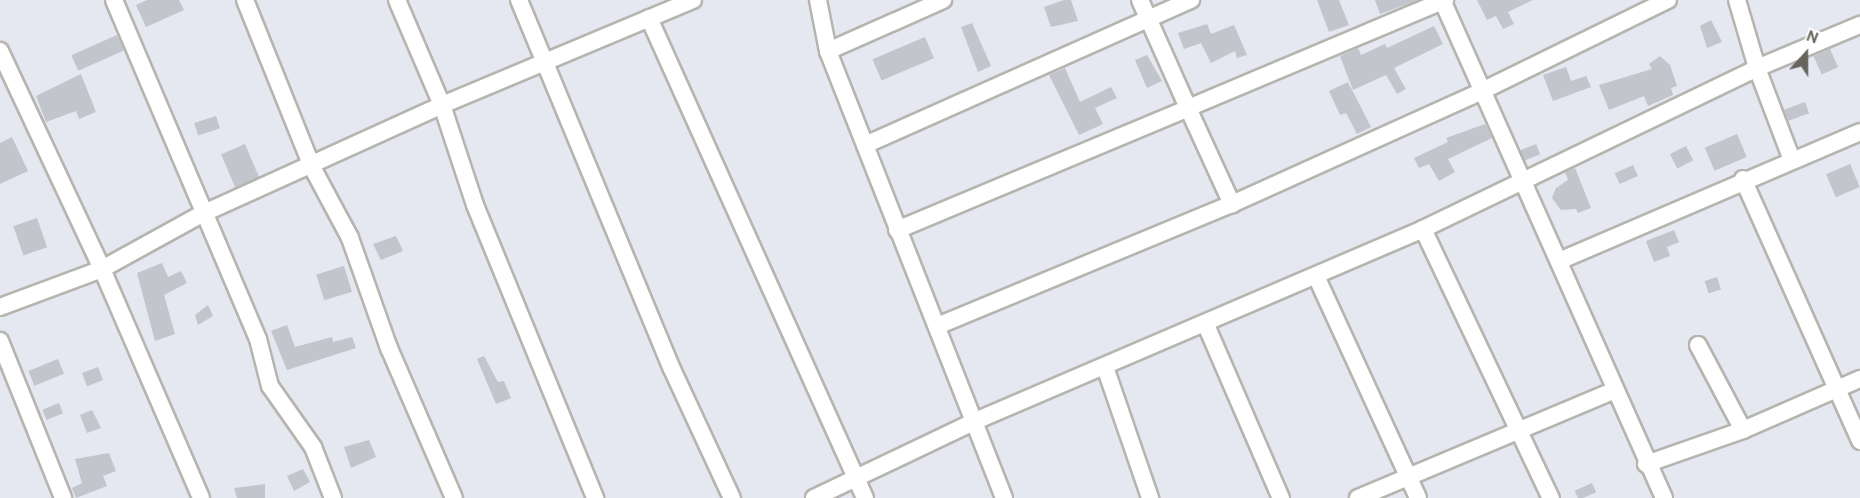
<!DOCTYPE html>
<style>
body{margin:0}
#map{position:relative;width:1860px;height:498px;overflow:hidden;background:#e5e7f1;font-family:Cabin,sans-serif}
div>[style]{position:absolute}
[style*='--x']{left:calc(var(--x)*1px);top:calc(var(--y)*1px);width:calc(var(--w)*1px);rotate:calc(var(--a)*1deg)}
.building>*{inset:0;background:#c2c5cc;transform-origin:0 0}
.roads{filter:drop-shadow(2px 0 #b6b4ae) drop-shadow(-2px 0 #b6b4ae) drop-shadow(0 2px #b6b4ae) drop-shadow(0 -2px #b6b4ae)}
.minor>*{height:16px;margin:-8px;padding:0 8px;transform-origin:8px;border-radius:8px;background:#fff}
span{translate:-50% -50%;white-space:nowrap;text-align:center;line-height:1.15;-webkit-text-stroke:4.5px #fff;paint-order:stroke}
.north{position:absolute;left:1776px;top:24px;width:60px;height:60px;-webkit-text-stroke:4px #fff;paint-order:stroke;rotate:21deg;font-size:16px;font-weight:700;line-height:24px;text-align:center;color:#67645d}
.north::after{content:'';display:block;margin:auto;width:21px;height:27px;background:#67645d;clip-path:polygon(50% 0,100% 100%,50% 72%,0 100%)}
</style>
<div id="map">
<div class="building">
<div style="clip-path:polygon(147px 0,179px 0,184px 10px,146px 27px,136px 5px)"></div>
<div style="clip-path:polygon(1064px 0,1071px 0,1078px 21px,1051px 27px,1044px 7px)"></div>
<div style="clip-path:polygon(1317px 0,1339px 0,1349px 25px,1329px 32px)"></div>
<div style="clip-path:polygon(1375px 0,1416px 0,1416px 1px,1380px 14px)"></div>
<div style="clip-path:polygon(1477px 0,1533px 0,1508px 12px,1514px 24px,1503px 29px,1496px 16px,1487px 20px)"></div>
<div style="clip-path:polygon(1711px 20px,1722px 42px,1707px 48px,1700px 26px)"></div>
<div style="clip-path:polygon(972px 23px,991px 66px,978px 72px,961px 27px)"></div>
<div style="clip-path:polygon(1207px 24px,1211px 34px,1234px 25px,1247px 55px,1237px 58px,1235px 51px,1211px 63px,1201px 43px,1184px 49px,1178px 33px)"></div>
<div style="clip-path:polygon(1434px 26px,1443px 44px,1394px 68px,1406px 89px,1397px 94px,1386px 75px,1353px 90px,1340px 56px,1358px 48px,1361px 55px,1385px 44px,1387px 48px)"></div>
<div style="left:117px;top:35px;width:17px;height:50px;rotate:66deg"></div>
<div style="left:925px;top:37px;width:23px;height:57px;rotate:67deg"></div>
<div style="left:1830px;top:49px;width:20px;height:18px;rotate:66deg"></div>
<div style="clip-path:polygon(1147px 55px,1162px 81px,1147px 88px,1135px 60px)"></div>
<div style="clip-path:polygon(1660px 56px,1670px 65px,1677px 86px,1671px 88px,1673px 95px,1648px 106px,1644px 96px,1609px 110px,1599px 85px,1652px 69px,1649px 64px)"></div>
<div style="clip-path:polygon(1566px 67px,1571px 81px,1586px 76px,1591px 87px,1553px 101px,1543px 75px)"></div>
<div style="clip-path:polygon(1065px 68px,1080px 102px,1111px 87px,1117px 98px,1095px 108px,1103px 124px,1079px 135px,1049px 75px)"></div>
<div style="clip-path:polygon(81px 74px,96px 112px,79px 119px,76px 111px,46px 122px,36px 96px)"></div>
<div style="clip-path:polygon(1348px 82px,1371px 127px,1357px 134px,1346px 113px,1340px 115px,1329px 91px)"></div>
<div style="left:1805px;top:102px;width:12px;height:22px;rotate:70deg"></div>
<div style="left:216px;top:116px;width:13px;height:23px;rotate:72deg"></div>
<div style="clip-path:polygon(1485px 124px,1492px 138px,1448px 159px,1455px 172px,1439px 181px,1429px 164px,1419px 168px,1414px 158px,1448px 142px,1446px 138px)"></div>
<div style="left:1737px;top:134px;width:25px;height:35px;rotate:67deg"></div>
<div style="clip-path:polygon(12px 137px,28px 171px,0 184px,0 143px)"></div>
<div style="left:245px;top:144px;width:36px;height:26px;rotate:67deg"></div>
<div style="left:1536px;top:144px;width:11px;height:17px;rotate:68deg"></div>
<div style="left:1686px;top:146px;width:16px;height:18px;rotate:63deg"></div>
<div style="left:1850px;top:164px;width:25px;height:26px;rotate:67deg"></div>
<div style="left:1633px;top:165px;width:12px;height:20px;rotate:66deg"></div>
<div style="clip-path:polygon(1575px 168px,1591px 208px,1578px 213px,1576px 209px,1561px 210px,1552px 198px,1556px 188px,1568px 180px,1565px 172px)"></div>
<div style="left:37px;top:218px;width:31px;height:25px;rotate:71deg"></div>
<div style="clip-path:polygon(1674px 230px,1679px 242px,1667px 247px,1670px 256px,1654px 262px,1646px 241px)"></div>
<div style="clip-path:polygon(396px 236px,403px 251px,381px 260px,373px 244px)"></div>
<div style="clip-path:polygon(162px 263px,168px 277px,181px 271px,187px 283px,164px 295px,175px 334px,155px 341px,137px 273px)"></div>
<div style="left:344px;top:266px;width:27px;height:29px;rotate:73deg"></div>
<div style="left:1717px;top:277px;width:13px;height:13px;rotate:72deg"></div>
<div style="clip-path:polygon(208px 305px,213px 316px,198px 325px,195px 315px)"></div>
<div style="clip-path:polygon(287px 325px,295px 347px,332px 337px,333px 342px,352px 337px,356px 348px,287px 370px,271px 331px)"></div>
<div style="clip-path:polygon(484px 356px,498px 382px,504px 381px,511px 398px,496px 404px,477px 359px)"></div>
<div style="left:58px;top:359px;width:16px;height:32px;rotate:68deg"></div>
<div style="left:98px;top:367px;width:14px;height:17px;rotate:69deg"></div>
<div style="left:59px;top:403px;width:11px;height:18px;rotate:68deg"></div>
<div style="clip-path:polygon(92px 410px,101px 428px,87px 433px,80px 415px)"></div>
<div style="clip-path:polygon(369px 440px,376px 457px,351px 468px,344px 447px)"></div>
<div style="clip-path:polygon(109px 453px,116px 471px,103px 476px,107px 486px,76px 498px,72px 488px,82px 483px,75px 459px)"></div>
<div style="clip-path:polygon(303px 469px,310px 482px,294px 491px,287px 476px)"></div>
<div style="left:1592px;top:483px;width:10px;height:19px;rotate:66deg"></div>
<div style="clip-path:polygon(265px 484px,265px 498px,237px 498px,234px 488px)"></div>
</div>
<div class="roads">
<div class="minor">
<div style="--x:114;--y:0;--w:368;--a:67"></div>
<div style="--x:258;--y:339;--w:49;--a:75.7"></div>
<div style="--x:270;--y:386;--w:75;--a:54.8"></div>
<div style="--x:313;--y:447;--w:55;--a:68.6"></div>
<div style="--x:245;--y:0;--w:180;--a:68.1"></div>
<div style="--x:312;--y:167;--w:81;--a:61.8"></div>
<div style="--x:350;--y:238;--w:117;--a:70.5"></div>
<div style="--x:389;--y:348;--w:163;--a:66.6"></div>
<div style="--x:397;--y:0;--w:114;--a:66.8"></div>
<div style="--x:442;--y:105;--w:105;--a:71.7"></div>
<div style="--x:475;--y:205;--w:317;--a:67.7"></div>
<div style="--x:519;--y:0;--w:399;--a:67.5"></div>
<div style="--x:672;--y:369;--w:142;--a:65.1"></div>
<div style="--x:818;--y:0;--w:52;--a:78.9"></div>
<div style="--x:828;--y:51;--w:480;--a:68.5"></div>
<div style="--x:1140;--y:0;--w:118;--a:66"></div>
<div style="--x:1188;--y:108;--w:279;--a:-22.8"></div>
<div style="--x:1442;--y:0;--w:545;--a:65.97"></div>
<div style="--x:1737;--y:0;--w:71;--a:73.6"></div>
<div style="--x:1757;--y:68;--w:98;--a:69.2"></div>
<div style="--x:649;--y:18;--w:526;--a:65.77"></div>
<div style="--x:0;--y:51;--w:241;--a:64.9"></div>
<div style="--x:102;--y:269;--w:249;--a:66.6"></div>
<div style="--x:828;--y:51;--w:126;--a:-23.9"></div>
<div style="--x:865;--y:145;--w:357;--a:-24"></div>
<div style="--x:1743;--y:179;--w:287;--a:65.9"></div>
<div style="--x:1423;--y:229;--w:298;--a:64.6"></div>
<div style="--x:897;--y:230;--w:316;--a:-22.7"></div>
<div style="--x:1188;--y:108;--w:106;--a:65.4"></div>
<div style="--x:1559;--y:261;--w:327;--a:-23.2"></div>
<div style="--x:1316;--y:276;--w:244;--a:65.3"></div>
<div style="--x:0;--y:307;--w:109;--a:-20.4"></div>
<div style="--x:102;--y:269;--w:114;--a:-28.8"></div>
<div style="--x:202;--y:214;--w:264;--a:-24.4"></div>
<div style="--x:442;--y:105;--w:272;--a:-22.7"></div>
<div style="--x:1206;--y:325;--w:189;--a:66.6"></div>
<div style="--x:937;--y:326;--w:319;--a:-22.5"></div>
<div style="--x:1232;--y:204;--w:274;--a:-24.3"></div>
<div style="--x:1482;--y:91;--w:207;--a:-26.1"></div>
<div style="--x:0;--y:341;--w:169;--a:68.1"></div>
<div style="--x:1698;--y:345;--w:96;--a:62.1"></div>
<div style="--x:1105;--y:367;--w:139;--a:71"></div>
<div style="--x:1646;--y:464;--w:103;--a:-19.3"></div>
<div style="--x:1743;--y:430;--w:128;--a:-23.6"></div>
<div style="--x:814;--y:498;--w:176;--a:-25.5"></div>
<div style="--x:973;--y:422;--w:490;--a:-23.2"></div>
<div style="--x:1423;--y:229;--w:371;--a:-25.7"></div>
<div style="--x:1757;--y:68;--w:112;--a:-22.7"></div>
<div style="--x:1358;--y:498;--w:279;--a:-22.8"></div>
</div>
</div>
<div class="north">N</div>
</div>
